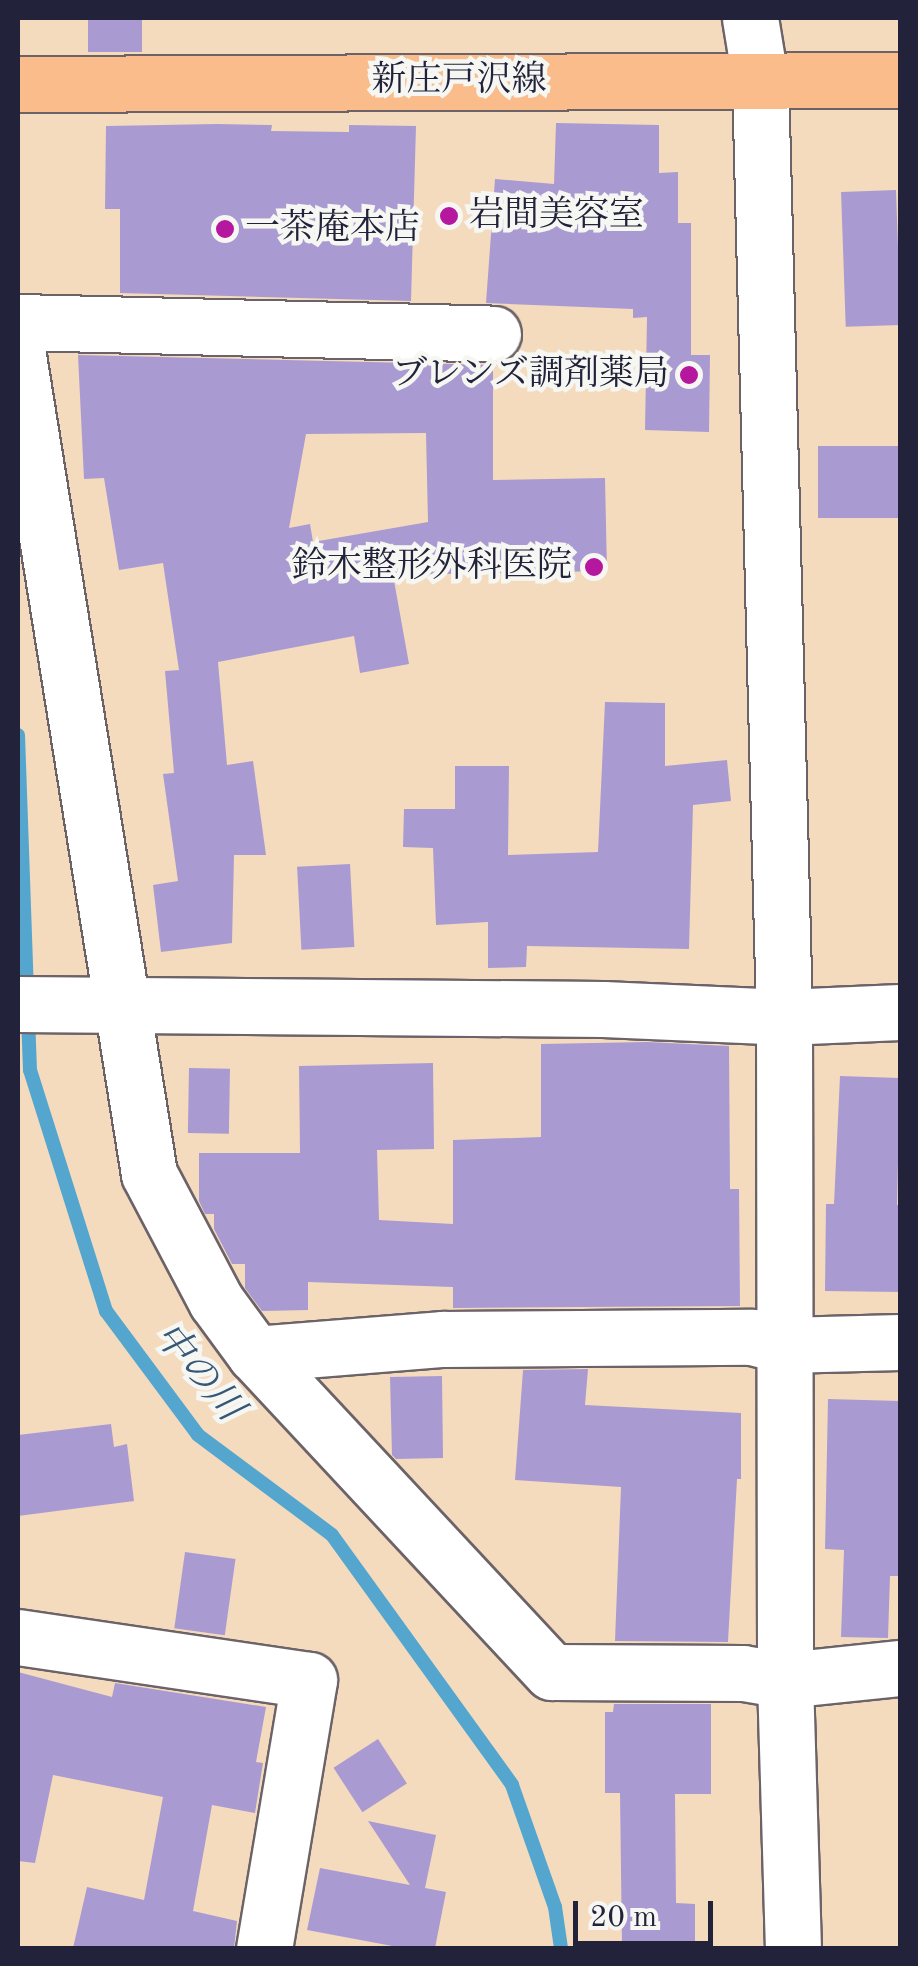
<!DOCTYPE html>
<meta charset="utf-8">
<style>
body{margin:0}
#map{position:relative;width:918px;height:1966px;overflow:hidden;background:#f4dbbe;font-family:"Old Standard TT","Noto Serif JP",serif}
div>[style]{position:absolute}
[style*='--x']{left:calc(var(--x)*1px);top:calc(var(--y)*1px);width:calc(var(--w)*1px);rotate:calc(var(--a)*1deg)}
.stream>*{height:14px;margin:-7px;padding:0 7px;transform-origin:7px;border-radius:7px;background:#54a6cf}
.building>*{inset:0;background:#aa9ad2;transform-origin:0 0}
.roads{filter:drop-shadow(2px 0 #6c6369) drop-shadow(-2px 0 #6c6369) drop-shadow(0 2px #6c6369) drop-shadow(0 -2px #6c6369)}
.minor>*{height:55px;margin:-27.5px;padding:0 27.5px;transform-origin:27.5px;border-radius:27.5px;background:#fff}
.tertiary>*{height:55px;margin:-27.5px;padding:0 27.5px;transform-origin:27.5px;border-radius:27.5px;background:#fff}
.primary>*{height:55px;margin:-27.5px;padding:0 27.5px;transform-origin:27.5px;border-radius:27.5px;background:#f9bc8a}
.dots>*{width:28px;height:28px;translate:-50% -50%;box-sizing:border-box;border:5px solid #f6f6f2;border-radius:50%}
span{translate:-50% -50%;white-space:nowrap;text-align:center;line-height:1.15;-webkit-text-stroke:9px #f6f6f2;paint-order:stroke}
.street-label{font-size:35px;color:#22223b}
.poi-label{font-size:35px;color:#22223b}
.left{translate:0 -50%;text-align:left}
.right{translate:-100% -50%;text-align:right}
.water-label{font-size:38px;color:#365776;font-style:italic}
.frame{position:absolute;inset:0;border:20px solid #22223b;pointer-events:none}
.scale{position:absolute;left:573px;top:1901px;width:140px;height:45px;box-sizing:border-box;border:5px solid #22223b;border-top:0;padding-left:12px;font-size:30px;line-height:35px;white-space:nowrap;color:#22223b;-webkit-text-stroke:8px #f6f6f2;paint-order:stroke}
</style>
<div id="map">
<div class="stream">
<div style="--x:18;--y:735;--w:259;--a:88"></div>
<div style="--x:28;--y:1016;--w:54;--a:87.9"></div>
<div style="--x:30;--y:1070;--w:253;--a:72.5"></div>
<div style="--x:106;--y:1311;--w:154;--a:53.4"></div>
<div style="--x:198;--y:1435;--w:167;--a:36.7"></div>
<div style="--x:332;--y:1535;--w:308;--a:54.2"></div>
<div style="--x:512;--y:1785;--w:129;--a:70.6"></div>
<div style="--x:555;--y:1907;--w:41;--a:81.7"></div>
</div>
<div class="building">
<div style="left:88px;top:18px;width:54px;height:34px"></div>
<div style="clip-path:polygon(556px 123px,659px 125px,659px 173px,678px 172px,678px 223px,691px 223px,691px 355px,710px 355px,709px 432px,645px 430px,647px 317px,633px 318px,633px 309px,486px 303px,495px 179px,554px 184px)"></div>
<div style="clip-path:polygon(217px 124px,272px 125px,271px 131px,349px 132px,349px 125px,416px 126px,411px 301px,120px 293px,120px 209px,105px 209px,106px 126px)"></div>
<div style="left:896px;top:190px;width:135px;height:55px;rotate:88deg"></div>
<div style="clip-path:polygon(evenodd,78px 355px,493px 365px,493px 480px,605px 478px,607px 571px,393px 575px,409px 664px,360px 673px,354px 636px,218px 662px,227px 765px,253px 761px,266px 855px,234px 855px,232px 943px,161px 952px,153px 885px,178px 881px,163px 774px,174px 773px,165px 671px,179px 670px,163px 563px,119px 570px,104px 478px,84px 479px,78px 355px,426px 433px,428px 522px,313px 542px,310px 524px,289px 528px,306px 434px,426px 433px)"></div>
<div style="left:818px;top:446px;width:82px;height:72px"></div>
<div style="clip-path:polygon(605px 702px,665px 703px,665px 766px,727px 760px,731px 801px,693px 805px,689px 949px,527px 946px,526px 967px,488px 968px,488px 922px,436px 925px,433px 848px,403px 847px,404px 809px,455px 809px,455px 766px,509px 766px,508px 855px,598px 852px)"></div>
<div style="left:350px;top:864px;width:83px;height:53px;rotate:87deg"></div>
<div style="clip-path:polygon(647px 1042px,729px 1046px,730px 1189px,739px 1189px,740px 1306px,453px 1308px,453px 1287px,308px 1282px,308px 1310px,262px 1311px,245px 1288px,245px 1264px,232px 1264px,214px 1229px,214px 1214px,205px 1214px,199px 1201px,199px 1153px,300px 1153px,299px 1066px,433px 1063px,434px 1149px,377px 1150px,379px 1220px,453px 1224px,453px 1140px,541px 1137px,541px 1044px)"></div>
<div style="left:189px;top:1068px;width:41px;height:65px;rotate:1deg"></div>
<div style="clip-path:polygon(840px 1076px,900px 1078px,897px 1205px,900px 1205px,900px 1292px,825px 1291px,826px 1204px,834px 1204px)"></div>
<div style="clip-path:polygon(588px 1369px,585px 1405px,741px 1413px,741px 1479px,737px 1479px,728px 1642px,615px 1641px,621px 1487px,515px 1480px,523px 1370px)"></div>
<div style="clip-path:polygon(442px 1376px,443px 1458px,396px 1459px,392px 1455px,390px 1377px)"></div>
<div style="clip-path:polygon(828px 1399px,900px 1401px,900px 1576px,890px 1576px,888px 1638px,841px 1637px,844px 1550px,825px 1549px)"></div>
<div style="clip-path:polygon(111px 1424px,114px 1447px,127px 1444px,134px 1501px,18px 1516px,18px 1435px)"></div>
<div style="left:185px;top:1552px;width:51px;height:77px;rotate:8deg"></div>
<div style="clip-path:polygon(18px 1672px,112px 1697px,115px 1683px,266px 1707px,256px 1762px,263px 1763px,255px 1813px,212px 1805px,193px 1911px,237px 1921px,234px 1948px,73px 1948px,87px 1887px,144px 1900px,163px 1797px,53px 1775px,35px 1863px,18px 1861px)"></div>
<div style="clip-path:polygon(614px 1704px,711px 1704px,711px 1794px,675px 1794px,676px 1903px,695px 1904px,695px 1948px,622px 1948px,620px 1793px,605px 1793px,605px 1712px,613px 1712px)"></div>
<div style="left:378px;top:1739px;width:53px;height:53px;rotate:57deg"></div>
<div style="clip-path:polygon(368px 1821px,436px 1835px,425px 1888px,446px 1892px,435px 1948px,403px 1948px,307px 1930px,320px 1868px,410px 1885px)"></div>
</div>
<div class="roads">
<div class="minor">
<div style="--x:18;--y:322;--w:475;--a:1.4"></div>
<div style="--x:18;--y:356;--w:828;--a:80.9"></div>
<div style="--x:149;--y:1174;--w:144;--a:62.2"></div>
<div style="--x:216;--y:1301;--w:66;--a:53.7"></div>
<div style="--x:255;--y:1354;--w:435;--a:47"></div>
<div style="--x:552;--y:1672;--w:191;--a:0.3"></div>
<div style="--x:743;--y:1673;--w:43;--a:9.5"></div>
<div style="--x:785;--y:1680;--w:116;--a:-6"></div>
<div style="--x:18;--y:1004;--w:585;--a:0.49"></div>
<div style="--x:603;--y:1009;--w:181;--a:2.5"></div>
<div style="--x:784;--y:1017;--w:116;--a:-2.5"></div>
<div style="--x:255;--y:1354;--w:189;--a:-4.6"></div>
<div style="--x:443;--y:1339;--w:309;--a:-0.4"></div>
<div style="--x:752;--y:1337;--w:33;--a:14"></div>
<div style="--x:784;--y:1345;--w:116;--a:-1.5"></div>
<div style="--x:18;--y:1637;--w:294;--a:8.4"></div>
<div style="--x:309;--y:1680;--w:272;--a:99.5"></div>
</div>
<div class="tertiary">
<div style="--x:750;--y:18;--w:62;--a:80.7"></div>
<div style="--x:760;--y:79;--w:938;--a:88.53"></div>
<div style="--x:784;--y:1017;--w:663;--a:89.91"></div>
<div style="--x:785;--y:1680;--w:268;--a:88.3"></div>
</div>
<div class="primary">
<div style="--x:18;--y:84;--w:882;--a:-0.26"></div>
</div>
</div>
<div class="dots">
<div style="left:449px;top:216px;background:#b5179e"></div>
<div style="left:225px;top:229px;background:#b5179e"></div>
<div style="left:689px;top:375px;background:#b5179e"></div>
<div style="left:594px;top:567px;background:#b5179e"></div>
</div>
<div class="street-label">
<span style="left:459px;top:81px">新庄戸沢線</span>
</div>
<div class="poi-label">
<span class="left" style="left:469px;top:216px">岩間美容室</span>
<span class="left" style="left:245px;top:229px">一茶庵本店</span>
<span class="right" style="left:669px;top:375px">ブレンズ調剤薬局</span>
<span class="right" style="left:572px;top:567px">鈴木整形外科医院</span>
</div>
<div class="water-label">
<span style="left:197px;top:1373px;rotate:50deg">中の川</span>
</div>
<div class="frame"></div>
<div class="scale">20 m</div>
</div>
